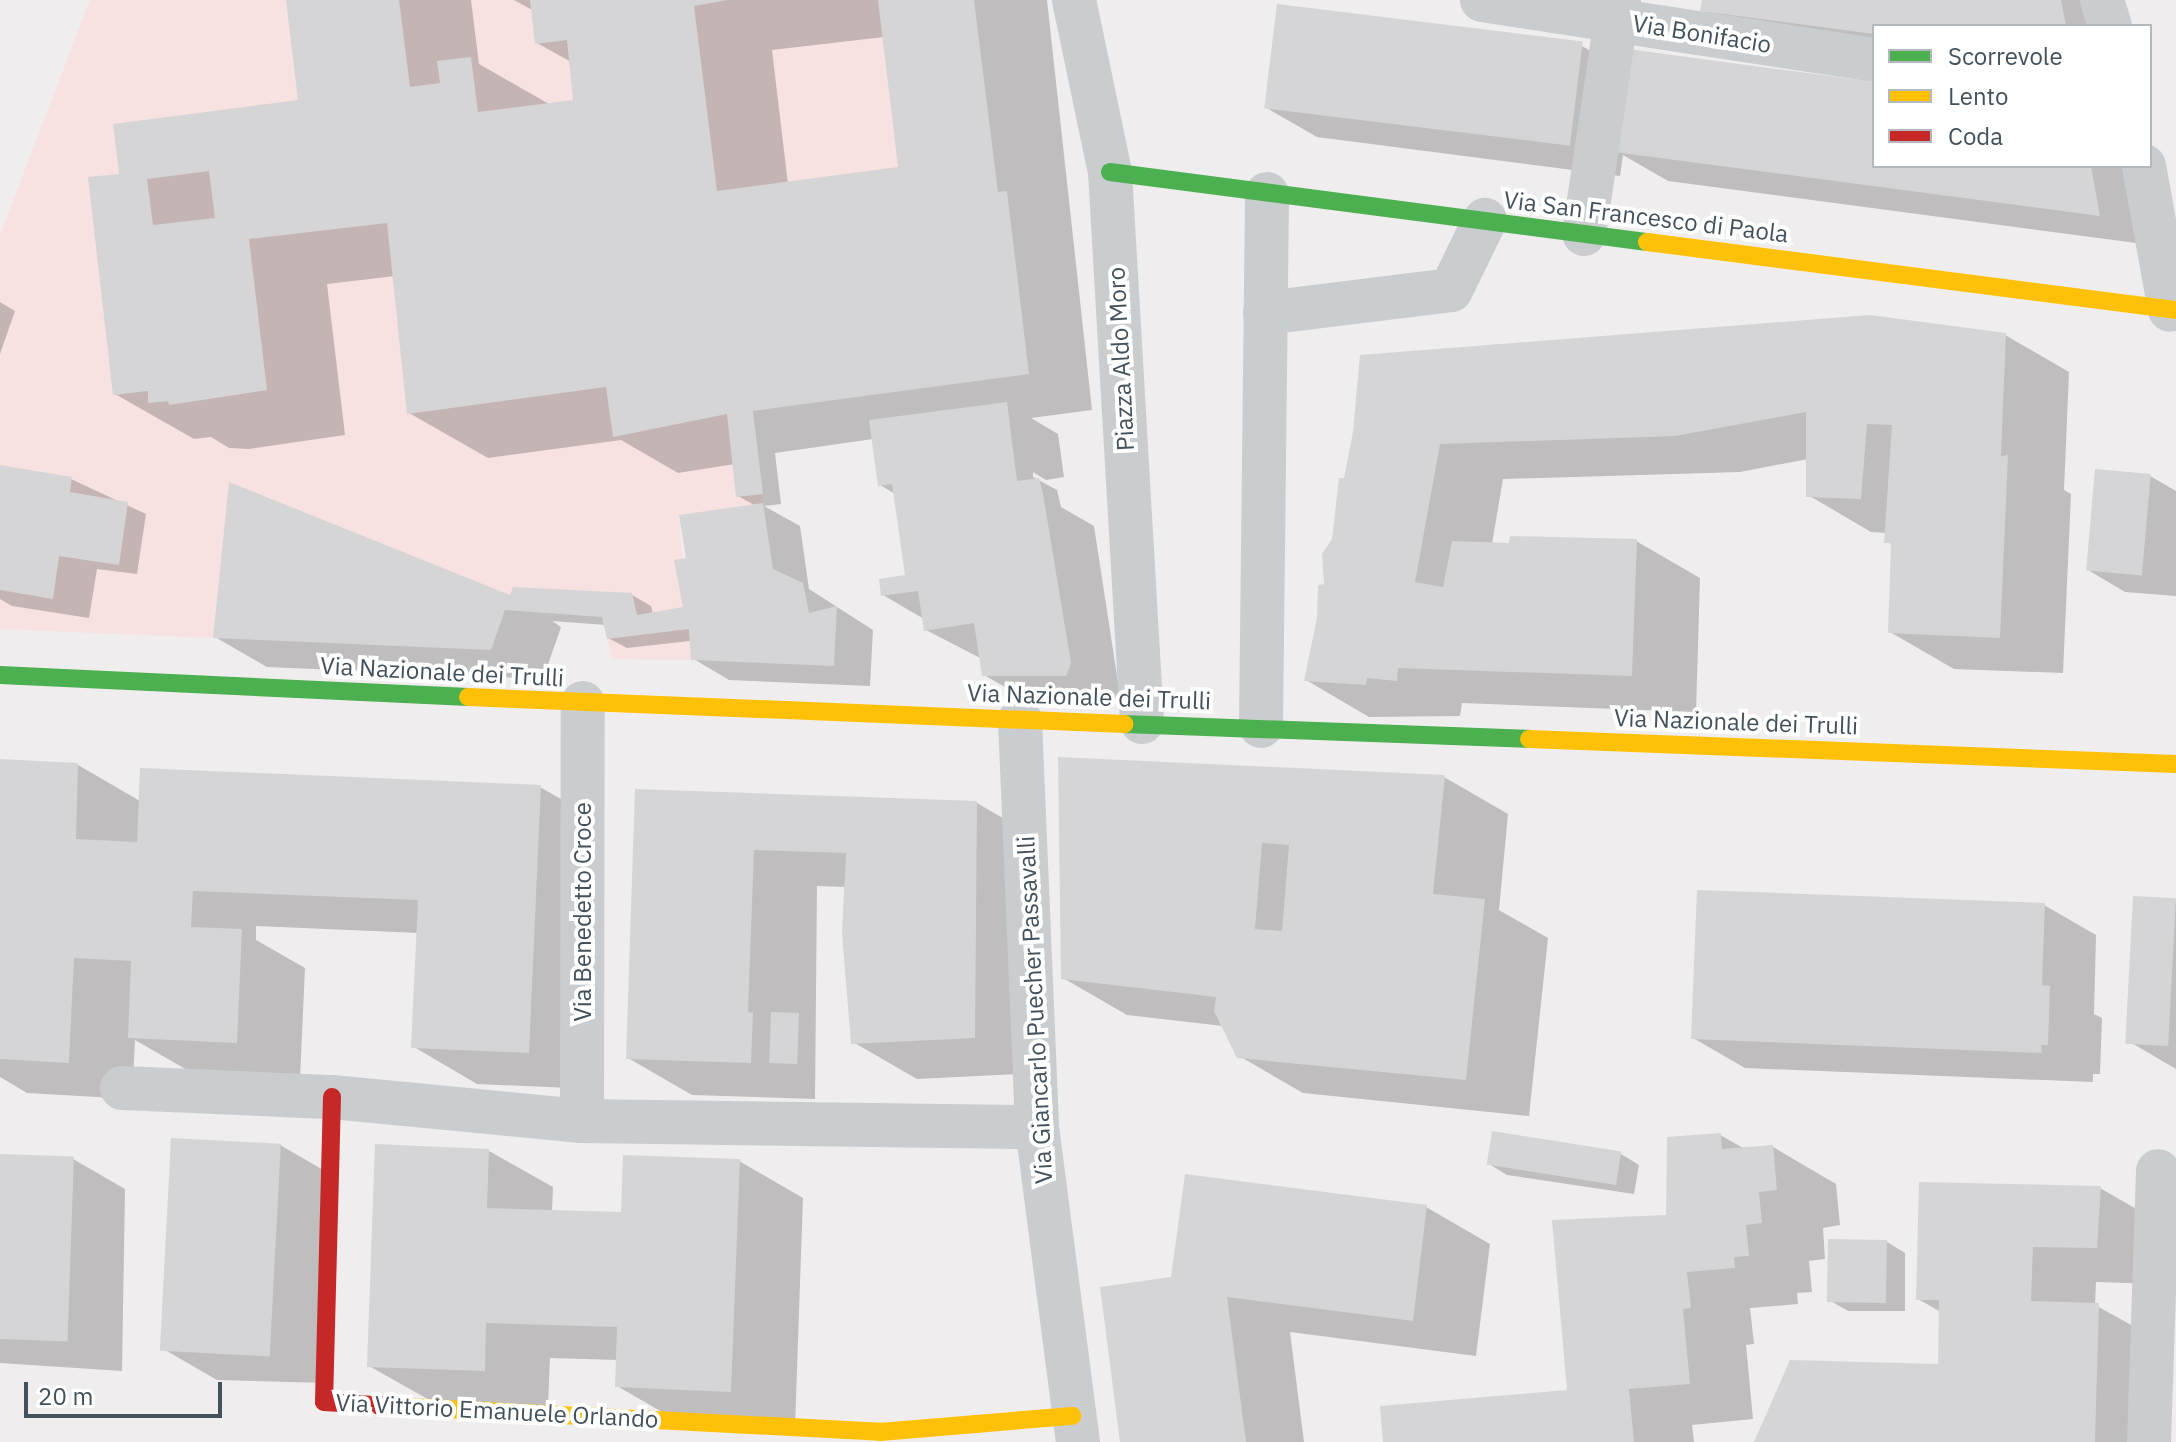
<!DOCTYPE html>
<style>
body{margin:0}
#map{position:relative;width:2176px;height:1442px;overflow:hidden;background:#efeded;font-family:"IBM Plex Sans",sans-serif}
div>[style]{position:absolute}
[style*='--x']{left:calc(var(--x)*1px);top:calc(var(--y)*1px);width:calc(var(--w)*1px);rotate:calc(var(--a)*1deg)}
.medical>*{inset:0;background:#f7e2e1}
.shadow>*{inset:0;background:#0003}
.building>*{inset:0;background:#d5d5d7;transform-origin:0 0}
.street>*{height:44px;margin:-22px;padding:0 22px;transform-origin:22px;border-radius:22px;background:#c9cdcf}
.fast>*{height:18px;margin:-9px;padding:0 9px;transform-origin:9px;border-radius:9px;background:#4caf50}
.slow>*{height:18px;margin:-9px;padding:0 9px;transform-origin:9px;border-radius:9px;background:#ffc107}
.jam>*{height:18px;margin:-9px;padding:0 9px;transform-origin:9px;border-radius:9px;background:#c62828}
span{translate:-50% -50%;white-space:nowrap;text-align:center;line-height:1.15;-webkit-text-stroke:8px #fff;paint-order:stroke}
.street-label{font-size:24px;color:#43515c}
.legend{position:absolute;left:1872px;top:24px;width:280px;height:144px;box-sizing:border-box;background:#fff;border:2px solid #b4b9be;margin:0;padding:10px 14px;list-style:none;font-size:24px;color:#43515c}
.legend li{display:flex;align-items:center;gap:16px;height:40px}
.legend b{width:40px;border:2px solid #b4b9be}
.scale{position:absolute;left:24px;top:1382px;width:198px;height:36px;box-sizing:border-box;border:4px solid #43515c;border-top:0;padding-left:10px;font-size:24px;line-height:28px;white-space:nowrap;color:#43515c;-webkit-text-stroke:6px #fff;paint-order:stroke}
</style>
<div id="map">
<div class="medical">
<div style="clip-path:polygon(90px 0,974px 0,998px 192px,1007px 191px,1029px 374px,753px 411px,763px 503px,679px 516px,691px 660px,612px 659px,602px 617px,510px 596px,229px 483px,213px 638px,0 629px,0 235px)"></div>
</div>
<div class="shadow">
<div style="clip-path:polygon(evenodd,288px 0,471px 0,479px 64px,549px 104px,576px 102px,571px 62px,537px 43px,534px 11px,514px 0,1047px 0,1092px 410px,1031px 418px,1058px 434px,1064px 477px,1046px 480px,1033px 472px,1033px 477px,1057px 490px,1061px 507px,1094px 526px,1121px 702px,1036px 705px,984px 675px,982px 659px,926px 630px,924px 619px,883px 595px,907px 577px,895px 494px,880px 485px,873px 439px,775px 453px,781px 504px,764px 506px,800px 526px,809px 589px,873px 630px,870px 686px,729px 680px,692px 658px,690px 641px,627px 648px,608px 638px,606px 625px,552px 621px,561px 627px,543px 679px,267px 667px,215px 637px,511px 598px,632px 595px,651px 606px,653px 614px,684px 609px,688px 560px,756px 506px,738px 496px,735px 464px,678px 473px,621px 440px,488px 458px,409px 413px,395px 276px,327px 284px,345px 435px,249px 449px,229px 448px,211px 437px,194px 439px,115px 394px,121px 175px,300px 102px,288px 0,884px 37px,900px 169px,788px 184px,772px 50px,884px 37px)"></div>
<div style="clip-path:polygon(1704px 0,2106px 0,2111px 26px,1874px 26px,1874px 56px,1755px 40px,1703px 10px)"></div>
<div style="clip-path:polygon(1582px 46px,1627px 72px,1874px 84px,1874px 166px,2137px 166px,2151px 245px,1668px 181px,1623px 155px,1620px 176px,1317px 137px,1265px 107px)"></div>
<div style="clip-path:polygon(0 302px,15px 311px,0 354px)"></div>
<div style="clip-path:polygon(2005px 335px,2069px 372px,2064px 490px,2071px 494px,2063px 673px,1954px 669px,1890px 632px,1893px 545px,1886px 541px,1887px 533px,1871px 532px,1808px 495px,1808px 459px,1740px 472px,1503px 479px,1492px 544px,1636px 541px,1700px 578px,1696px 712px,1462px 703px,1460px 716px,1369px 717px,1306px 680px,1355px 433px)"></div>
<div style="clip-path:polygon(0 467px,71px 479px,146px 514px,137px 574px,97px 569px,89px 618px,12px 606px,0 599px)"></div>
<div style="clip-path:polygon(2150px 476px,2176px 491px,2176px 596px,2125px 592px,2088px 570px)"></div>
<div style="clip-path:polygon(1060px 759px,1444px 777px,1508px 814px,1499px 910px,1548px 938px,1529px 1116px,1303px 1093px,1239px 1056px,1223px 1026px,1127px 1015px,1063px 978px)"></div>
<div style="clip-path:polygon(0 761px,78px 765px,140px 801px,540px 787px,604px 824px,593px 1089px,477px 1084px,414px 1047px,419px 933px,256px 926px,256px 940px,305px 968px,300px 1079px,194px 1074px,135px 1040px,132px 1099px,27px 1093px,0 1077px)"></div>
<div style="clip-path:polygon(637px 792px,977px 803px,1040px 840px,1039px 1073px,917px 1079px,853px 1042px,846px 887px,817px 886px,815px 1099px,692px 1095px,628px 1058px)"></div>
<div style="clip-path:polygon(2176px 900px,2176px 1069px,2130px 1042px)"></div>
<div style="clip-path:polygon(2044px 905px,2096px 935px,2094px 1014px,2102px 1018px,2100px 1074px,2093px 1074px,2093px 1082px,1745px 1068px,1693px 1038px)"></div>
<div style="clip-path:polygon(1720px 1135px,1745px 1149px,1773px 1147px,1836px 1184px,1840px 1225px,1823px 1228px,1825px 1259px,1809px 1261px,1812px 1292px,1797px 1293px,1798px 1304px,1750px 1308px,1754px 1344px,1746px 1345px,1753px 1419px,1692px 1425px,1694px 1442px,1385px 1442px,1569px 1392px)"></div>
<div style="clip-path:polygon(280px 1145px,332px 1175px,325px 1383px,217px 1380px,165px 1350px)"></div>
<div style="clip-path:polygon(489px 1151px,553px 1187px,552px 1212px,623px 1214px,739px 1161px,803px 1198px,795px 1427px,681px 1423px,617px 1386px,618px 1360px,550px 1358px,548px 1406px,433px 1402px,369px 1366px)"></div>
<div style="clip-path:polygon(1621px 1154px,1639px 1165px,1634px 1194px,1507px 1175px,1489px 1164px)"></div>
<div style="clip-path:polygon(0 1156px,73px 1159px,125px 1189px,122px 1371px,0 1363px)"></div>
<div style="clip-path:polygon(2100px 1188px,2164px 1225px,2160px 1284px,2096px 1282px,2095px 1305px,2162px 1342px,2160px 1442px,1756px 1442px,1940px 1366px,1941px 1312px,1918px 1299px)"></div>
<div style="clip-path:polygon(1426px 1207px,1490px 1244px,1476px 1356px,1290px 1332px,1304px 1442px,1122px 1442px,1173px 1279px)"></div>
<div style="clip-path:polygon(1887px 1242px,1905px 1253px,1905px 1311px,1848px 1311px,1829px 1300px)"></div>
</div>
<div class="building">
<div style="clip-path:polygon(evenodd,286px 0,399px 0,410px 87px,440px 83px,437px 61px,471px 57px,478px 112px,573px 100px,567px 40px,535px 44px,530px 0,728px 0,694px 6px,717px 191px,898px 167px,878px 0,974px 0,998px 192px,1007px 191px,1029px 374px,753px 411px,763px 494px,736px 497px,727px 414px,613px 437px,606px 387px,407px 414px,387px 223px,249px 239px,267px 390px,169px 405px,168px 401px,148px 403px,148px 391px,113px 395px,88px 177px,119px 174px,113px 124px,298px 100px,286px 0,209px 171px,215px 218px,153px 225px,147px 179px,209px 171px)"></div>
<div style="clip-path:polygon(1702px 0,2061px 0,2066px 26px,1874px 26px,1874px 34px,1700px 11px)"></div>
<div style="left:1277px;top:4px;width:308px;height:105px;rotate:7deg"></div>
<div style="clip-path:polygon(1628px 49px,1874px 82px,1874px 166px,2091px 166px,2100px 216px,1614px 152px)"></div>
<div style="clip-path:polygon(1870px 315px,2006px 333px,2001px 456px,2008px 455px,2000px 638px,1888px 633px,1891px 543px,1884px 543px,1892px 425px,1867px 424px,1861px 499px,1806px 497px,1806px 412px,1675px 436px,1440px 444px,1415px 582px,1443px 587px,1452px 541px,1509px 543px,1510px 536px,1637px 539px,1632px 676px,1398px 668px,1397px 681px,1367px 678px,1366px 685px,1304px 681px,1317px 618px,1318px 585px,1324px 584px,1322px 554px,1332px 539px,1339px 478px,1344px 478px,1353px 432px,1360px 355px)"></div>
<div style="clip-path:polygon(1007px 402px,1017px 481px,1039px 478px,1043px 494px,1071px 663px,1066px 676px,982px 676px,974px 623px,924px 631px,918px 591px,881px 596px,879px 579px,905px 575px,892px 484px,878px 486px,869px 420px)"></div>
<div style="clip-path:polygon(0 465px,72px 477px,70px 492px,128px 502px,119px 565px,59px 556px,53px 599px,0 590px)"></div>
<div style="left:2095px;top:469px;width:56px;height:102px;rotate:5deg"></div>
<div style="clip-path:polygon(229px 482px,510px 595px,513px 587px,632px 593px,637px 615px,683px 607px,674px 560px,686px 558px,679px 515px,763px 503px,773px 569px,803px 583px,809px 613px,837px 606px,834px 666px,691px 660px,689px 629px,607px 639px,602px 617px,505px 610px,491px 650px,213px 638px)"></div>
<div style="clip-path:polygon(evenodd,1058px 757px,1445px 775px,1433px 894px,1485px 899px,1466px 1080px,1237px 1058px,1214px 1011px,1216px 997px,1061px 979px,1058px 757px,1262px 843px,1289px 845px,1282px 931px,1255px 929px,1262px 843px)"></div>
<div style="clip-path:polygon(0 759px,78px 763px,76px 839px,137px 842px,140px 768px,541px 785px,529px 1053px,411px 1048px,418px 900px,193px 891px,191px 927px,242px 929px,237px 1043px,128px 1038px,131px 961px,74px 958px,69px 1063px,0 1059px)"></div>
<div style="clip-path:polygon(635px 789px,977px 801px,975px 1038px,851px 1044px,842px 933px,846px 853px,754px 850px,748px 1012px,753px 1013px,751px 1063px,626px 1059px)"></div>
<div style="clip-path:polygon(1697px 890px,2045px 903px,2042px 985px,2050px 986px,2048px 1045px,2041px 1045px,2042px 1053px,1691px 1039px)"></div>
<div style="left:2133px;top:896px;width:43px;height:148px;rotate:3deg"></div>
<div style="left:771px;top:1012px;width:28px;height:51px;rotate:2deg"></div>
<div style="left:1492px;top:1131px;width:131px;height:34px;rotate:9deg"></div>
<div style="clip-path:polygon(1721px 1133px,1722px 1149px,1773px 1145px,1777px 1190px,1759px 1192px,1762px 1223px,1746px 1225px,1749px 1256px,1734px 1257px,1735px 1268px,1687px 1272px,1691px 1308px,1683px 1309px,1690px 1384px,1629px 1389px,1634px 1442px,1383px 1442px,1380px 1406px,1567px 1390px,1552px 1220px,1666px 1215px,1667px 1137px)"></div>
<div style="left:171px;top:1138px;width:110px;height:213px;rotate:3deg"></div>
<div style="clip-path:polygon(375px 1144px,489px 1149px,487px 1208px,621px 1212px,623px 1155px,740px 1159px,731px 1392px,615px 1387px,617px 1327px,486px 1323px,485px 1371px,367px 1367px)"></div>
<div style="left:0;top:1154px;width:74px;height:185px;rotate:2deg"></div>
<div style="clip-path:polygon(1185px 1174px,1427px 1205px,1413px 1321px,1227px 1297px,1246px 1442px,1120px 1442px,1100px 1287px,1171px 1277px)"></div>
<div style="clip-path:polygon(1919px 1182px,2101px 1186px,2097px 1248px,2033px 1247px,2031px 1301px,2099px 1303px,2095px 1442px,1754px 1442px,1790px 1360px,1938px 1364px,1939px 1300px,1916px 1300px)"></div>
<div style="left:1828px;top:1239px;width:59px;height:63px;rotate:1deg"></div>
</div>
<div class="street">
<div style="--x:1074;--y:0;--w:176;--a:78.2"></div>
<div style="--x:1110;--y:172;--w:551;--a:86.67"></div>
<div style="--x:1482;--y:0;--w:397;--a:8.7"></div>
<div style="--x:2102;--y:0;--w:27;--a:73"></div>
<div style="--x:2144;--y:166;--w:146;--a:79.8"></div>
<div style="--x:1584;--y:234;--w:237;--a:-81.5"></div>
<div style="--x:1265;--y:313;--w:187;--a:-7"></div>
<div style="--x:1451;--y:290;--w:78;--a:-64.1"></div>
<div style="--x:1020;--y:720;--w:407;--a:87.6"></div>
<div style="--x:1037;--y:1127;--w:318;--a:82.6"></div>
<div style="--x:1261;--y:726;--w:532;--a:-89.35"></div>
<div style="--x:122;--y:1088;--w:210;--a:2.5"></div>
<div style="--x:332;--y:1097;--w:251;--a:5.5"></div>
<div style="--x:582;--y:1121;--w:455;--a:0.8"></div>
<div style="--x:582;--y:1121;--w:418;--a:-89.9"></div>
<div style="--x:2149;--y:1442;--w:271;--a:-88.1"></div>
</div>
<div class="fast">
<div style="--x:1110;--y:172;--w:542;--a:7.43"></div>
<div style="--x:0;--y:675;--w:469;--a:2.7"></div>
<div style="--x:1124;--y:724;--w:405;--a:2.1"></div>
</div>
<div class="slow">
<div style="--x:1647;--y:242;--w:533;--a:7.32"></div>
<div style="--x:468;--y:697;--w:657;--a:2.36"></div>
<div style="--x:1529;--y:739;--w:647;--a:2.21"></div>
<div style="--x:408;--y:1407;--w:473;--a:3"></div>
<div style="--x:880;--y:1432;--w:193;--a:-4.8"></div>
</div>
<div class="jam">
<div style="--x:332;--y:1097;--w:305;--a:91.5"></div>
<div style="--x:324;--y:1402;--w:84;--a:3.4"></div>
</div>
<div class="street-label">
<span style="left:1702px;top:34px;rotate:9deg">Via Bonifacio</span>
<span style="left:1646px;top:217px;rotate:7deg">Via San Francesco di Paola</span>
<span style="left:1121px;top:359px;rotate:-93deg">Piazza Aldo Moro</span>
<span style="left:442px;top:672px;rotate:3deg">Via Nazionale dei Trulli</span>
<span style="left:1089px;top:697px;rotate:2deg">Via Nazionale dei Trulli</span>
<span style="left:1736px;top:722px;rotate:2deg">Via Nazionale dei Trulli</span>
<span style="left:583px;top:912px;rotate:-90deg">Via Benedetto Croce</span>
<span style="left:1035px;top:1010px;rotate:-93deg">Via Giancarlo Puecher Passavalli</span>
<span style="left:497px;top:1411px;rotate:3deg">Via Vittorio Emanuele Orlando</span>
</div>
<ul class="legend">
<li><b style="height:10px;background:#4caf50"></b>Scorrevole</li>
<li><b style="height:10px;background:#ffc107"></b>Lento</li>
<li><b style="height:10px;background:#c62828"></b>Coda</li>
</ul>
<div class="scale">20 m</div>
</div>
